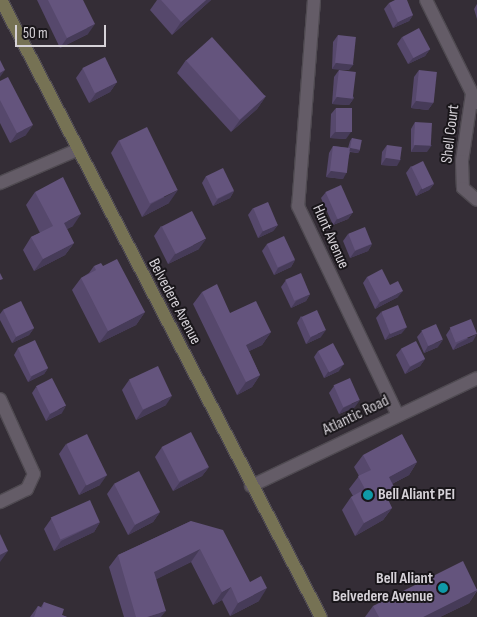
<!DOCTYPE html>
<style>
body{margin:0}
#map{position:relative;width:477px;height:617px;overflow:hidden;background:#342d36;font-family:"Sofia Sans Condensed",sans-serif}
div>[style]{position:absolute}
[style*='--x']{left:calc(var(--x)*1px);top:calc(var(--y)*1px);width:calc(var(--w)*1px);rotate:calc(var(--a)*1deg)}
.roads{filter:drop-shadow(1px 0 #4f4a51) drop-shadow(-1px 0 #4f4a51) drop-shadow(0 1px #4f4a51) drop-shadow(0 -1px #4f4a51)}
.minor>*{height:12px;margin:-6px;padding:0 6px;transform-origin:6px;border-radius:6px;background:#645c67}
.secondary>*{height:12px;margin:-6px;padding:0 6px;transform-origin:6px;border-radius:6px;background:#767254}
.wall>*{inset:0;background:#56486c}
.shaded-wall>*{inset:0;background:#463b58}
.building>*{inset:0;background:#64547d;transform-origin:0 0}
.dots>*{width:14px;height:14px;translate:-50% -50%;box-sizing:border-box;border:2px solid #19161a;border-radius:50%}
span{translate:-50% -50%;white-space:nowrap;text-align:center;line-height:1.15;-webkit-text-stroke:4px #19161a;paint-order:stroke}
.street-label{font-size:16px;color:#d6d2d8}
.poi-label{font-size:16px;color:#d6d2d8;font-weight:700}
.left{translate:0 -50%;text-align:left}
.right{translate:-100% -50%;text-align:right}
.scale{position:absolute;left:15px;top:25px;width:91px;height:22px;box-sizing:border-box;border:2px solid #d6d2d8;border-top:0;padding-left:6px;font-size:15px;line-height:18px;white-space:nowrap;color:#d6d2d8;-webkit-text-stroke:4px #19161a;paint-order:stroke}
</style>
<div id="map">
<div class="roads">
<div class="minor">
<div style="--x:314;--y:0;--w:207;--a:94.4"></div>
<div style="--x:298;--y:206;--w:230;--a:64.5"></div>
<div style="--x:426;--y:0;--w:115;--a:63.7"></div>
<div style="--x:472;--y:94;--w:68;--a:98.5"></div>
<div style="--x:462;--y:161;--w:27;--a:88"></div>
<div style="--x:463;--y:188;--w:18;--a:41"></div>
<div style="--x:0;--y:183;--w:84;--a:-23.2"></div>
<div style="--x:0;--y:399;--w:82;--a:65.6"></div>
<div style="--x:34;--y:474;--w:17;--a:115"></div>
<div style="--x:27;--y:489;--w:30;--a:154"></div>
<div style="--x:251;--y:486;--w:250;--a:-25.5"></div>
</div>
<div class="secondary">
<div style="--x:1;--y:0;--w:695;--a:62.59"></div>
</div>
</div>
<div class="wall">
<div style="clip-path:polygon(37px 0,83px 0,88px 34px,60px 48px)"></div>
<div style="clip-path:polygon(157px 0,211px 0,172px 35px,150px 10px)"></div>
<div style="clip-path:polygon(389px 3px,413px 15px,409px 21px,393px 28px,384px 9px)"></div>
<div style="clip-path:polygon(477px 4px,477px 19px,474px 9px)"></div>
<div style="clip-path:polygon(338px 35px,349px 70px,332px 69px,333px 42px)"></div>
<div style="clip-path:polygon(402px 37px,430px 49px,425px 56px,408px 64px,397px 44px)"></div>
<div style="clip-path:polygon(186px 60px,266px 96px,257px 109px,231px 132px,177px 73px)"></div>
<div style="clip-path:polygon(83px 68px,117px 82px,110px 92px,89px 103px,76px 78px)"></div>
<div style="clip-path:polygon(339px 70px,354px 98px,349px 105px,332px 104px,334px 77px)"></div>
<div style="clip-path:polygon(419px 70px,433px 103px,428px 110px,411px 108px,414px 77px)"></div>
<div style="clip-path:polygon(0 81px,26px 135px,10px 143px,0 123px)"></div>
<div style="clip-path:polygon(336px 108px,346px 139px,330px 138px,331px 114px)"></div>
<div style="clip-path:polygon(415px 122px,427px 152px,411px 152px,411px 129px)"></div>
<div style="clip-path:polygon(352px 138px,360px 150px,358px 153px,350px 152px,343px 179px,326px 177px,329px 153px,333px 146px,348px 148px,350px 141px)"></div>
<div style="clip-path:polygon(119px 140px,169px 203px,142px 217px,111px 153px)"></div>
<div style="clip-path:polygon(387px 145px,397px 166px,381px 165px,382px 152px)"></div>
<div style="clip-path:polygon(411px 166px,434px 184px,429px 190px,416px 196px,406px 173px)"></div>
<div style="clip-path:polygon(206px 176px,234px 191px,230px 198px,213px 206px,202px 183px)"></div>
<div style="clip-path:polygon(35px 192px,73px 226px,67px 229px,74px 243px,65px 255px,34px 271px,23px 250px,31px 237px,40px 233px,26px 205px)"></div>
<div style="clip-path:polygon(326px 192px,353px 212px,348px 219px,333px 225px,321px 198px)"></div>
<div style="clip-path:polygon(253px 208px,278px 225px,273px 231px,258px 238px,248px 215px)"></div>
<div style="clip-path:polygon(161px 226px,199px 249px,168px 264px,154px 236px)"></div>
<div style="clip-path:polygon(348px 234px,372px 244px,368px 251px,350px 258px,343px 241px)"></div>
<div style="clip-path:polygon(267px 244px,295px 260px,291px 267px,274px 275px,262px 251px)"></div>
<div style="clip-path:polygon(94px 266px,145px 312px,136px 325px,99px 343px,72px 290px,81px 278px,89px 273px)"></div>
<div style="clip-path:polygon(367px 277px,390px 285px,398px 297px,375px 309px,363px 283px)"></div>
<div style="clip-path:polygon(286px 280px,310px 294px,306px 301px,291px 308px,281px 287px)"></div>
<div style="clip-path:polygon(202px 292px,230px 313px,271px 332px,262px 345px,249px 351px,260px 375px,252px 387px,237px 395px,193px 304px)"></div>
<div style="clip-path:polygon(3px 310px,34px 328px,29px 335px,12px 343px,0 320px,0 314px)"></div>
<div style="clip-path:polygon(381px 312px,402px 333px,385px 340px,376px 318px)"></div>
<div style="clip-path:polygon(301px 316px,321px 337px,306px 344px,297px 323px)"></div>
<div style="clip-path:polygon(450px 329px,473px 341px,453px 350px,446px 335px)"></div>
<div style="clip-path:polygon(422px 331px,438px 347px,424px 353px,417px 337px)"></div>
<div style="clip-path:polygon(18px 348px,48px 368px,44px 374px,28px 382px,14px 355px)"></div>
<div style="clip-path:polygon(401px 349px,425px 359px,420px 366px,405px 374px,396px 355px)"></div>
<div style="clip-path:polygon(318px 351px,339px 371px,324px 378px,314px 357px)"></div>
<div style="clip-path:polygon(129px 380px,166px 405px,136px 420px,122px 390px)"></div>
<div style="clip-path:polygon(334px 386px,355px 407px,339px 414px,329px 393px)"></div>
<div style="clip-path:polygon(36px 387px,62px 413px,46px 421px,32px 393px)"></div>
<div style="clip-path:polygon(66px 444px,100px 485px,79px 495px,59px 454px)"></div>
<div style="clip-path:polygon(162px 447px,209px 467px,202px 476px,173px 491px,155px 457px)"></div>
<div style="clip-path:polygon(363px 455px,417px 462px,409px 475px,392px 484px,394px 487px,387px 497px,392px 508px,383px 520px,355px 536px,342px 510px,351px 497px,353px 496px,349px 489px,359px 476px,354px 467px)"></div>
<div style="clip-path:polygon(114px 484px,160px 512px,153px 522px,128px 535px,107px 494px)"></div>
<div style="clip-path:polygon(51px 519px,100px 522px,94px 532px,54px 551px,44px 529px)"></div>
<div style="clip-path:polygon(191px 521px,259px 601px,230px 616px,222px 600px,213px 605px,191px 562px,156px 579px,161px 617px,124px 617px,109px 567px,118px 555px)"></div>
<div style="clip-path:polygon(477px 589px,477px 591px,469px 603px,440px 617px,365px 617px,373px 606px)"></div>
<div style="clip-path:polygon(44px 602px,62px 615px,67px 617px,30px 617px,38px 606px,41px 607px)"></div>
</div>
<div class="shaded-wall">
<div style="clip-path:polygon(206px 0,211px 0,172px 35px,181px 22px)"></div>
<div style="clip-path:polygon(413px 15px,409px 21px,393px 28px,398px 22px)"></div>
<div style="clip-path:polygon(95px 24px,88px 34px,60px 48px,67px 38px)"></div>
<div style="clip-path:polygon(430px 49px,425px 56px,408px 64px,413px 58px)"></div>
<div style="clip-path:polygon(336px 63px,354px 64px,349px 70px,332px 69px)"></div>
<div style="clip-path:polygon(5px 70px,0 77px,0 73px)"></div>
<div style="clip-path:polygon(117px 82px,110px 92px,89px 103px,96px 93px)"></div>
<div style="clip-path:polygon(266px 96px,257px 109px,231px 132px,240px 120px)"></div>
<div style="clip-path:polygon(337px 97px,354px 98px,349px 105px,332px 104px)"></div>
<div style="clip-path:polygon(416px 101px,433px 103px,428px 110px,411px 108px)"></div>
<div style="clip-path:polygon(33px 125px,26px 135px,10px 143px,17px 133px)"></div>
<div style="clip-path:polygon(335px 132px,351px 132px,346px 139px,330px 138px)"></div>
<div style="clip-path:polygon(415px 145px,432px 145px,427px 152px,411px 152px)"></div>
<div style="clip-path:polygon(350px 148px,360px 150px,358px 153px,348px 151px)"></div>
<div style="clip-path:polygon(386px 158px,401px 159px,397px 166px,381px 165px)"></div>
<div style="clip-path:polygon(331px 171px,347px 172px,343px 179px,326px 177px)"></div>
<div style="clip-path:polygon(434px 184px,429px 190px,416px 196px,421px 189px)"></div>
<div style="clip-path:polygon(178px 190px,169px 203px,142px 217px,151px 204px)"></div>
<div style="clip-path:polygon(234px 191px,230px 198px,213px 206px,218px 199px)"></div>
<div style="clip-path:polygon(353px 212px,348px 219px,333px 225px,337px 219px)"></div>
<div style="clip-path:polygon(81px 214px,73px 226px,55px 235px,64px 223px)"></div>
<div style="clip-path:polygon(278px 225px,273px 231px,258px 238px,263px 231px)"></div>
<div style="clip-path:polygon(206px 239px,199px 249px,168px 264px,175px 254px)"></div>
<div style="clip-path:polygon(74px 243px,65px 255px,34px 271px,43px 259px)"></div>
<div style="clip-path:polygon(372px 244px,368px 251px,350px 258px,355px 251px)"></div>
<div style="clip-path:polygon(295px 260px,291px 267px,274px 275px,278px 268px)"></div>
<div style="clip-path:polygon(403px 291px,398px 297px,375px 309px,380px 302px)"></div>
<div style="clip-path:polygon(310px 294px,306px 301px,291px 308px,296px 301px)"></div>
<div style="clip-path:polygon(145px 312px,136px 325px,99px 343px,108px 331px)"></div>
<div style="clip-path:polygon(407px 327px,402px 333px,385px 340px,390px 333px)"></div>
<div style="clip-path:polygon(34px 328px,29px 335px,12px 343px,16px 337px)"></div>
<div style="clip-path:polygon(326px 330px,321px 337px,306px 344px,311px 337px)"></div>
<div style="clip-path:polygon(271px 332px,262px 345px,237px 357px,246px 345px)"></div>
<div style="clip-path:polygon(477px 334px,473px 341px,453px 350px,457px 344px)"></div>
<div style="clip-path:polygon(443px 340px,438px 347px,424px 353px,428px 346px)"></div>
<div style="clip-path:polygon(425px 359px,420px 366px,405px 374px,410px 367px)"></div>
<div style="clip-path:polygon(344px 364px,339px 371px,324px 378px,328px 372px)"></div>
<div style="clip-path:polygon(48px 368px,44px 374px,28px 382px,32px 376px)"></div>
<div style="clip-path:polygon(260px 375px,252px 387px,237px 395px,246px 382px)"></div>
<div style="clip-path:polygon(172px 396px,166px 405px,136px 420px,143px 410px)"></div>
<div style="clip-path:polygon(360px 400px,355px 407px,339px 414px,343px 408px)"></div>
<div style="clip-path:polygon(66px 406px,62px 413px,46px 421px,50px 414px)"></div>
<div style="clip-path:polygon(417px 462px,409px 475px,380px 490px,389px 477px)"></div>
<div style="clip-path:polygon(209px 467px,202px 476px,173px 491px,180px 482px)"></div>
<div style="clip-path:polygon(107px 475px,100px 485px,79px 495px,86px 485px)"></div>
<div style="clip-path:polygon(394px 487px,385px 499px,384px 492px)"></div>
<div style="clip-path:polygon(392px 508px,383px 520px,355px 536px,364px 523px)"></div>
<div style="clip-path:polygon(160px 512px,153px 522px,128px 535px,135px 525px)"></div>
<div style="clip-path:polygon(100px 522px,94px 532px,54px 551px,61px 541px)"></div>
<div style="clip-path:polygon(200px 549px,191px 562px,145px 585px,154px 572px)"></div>
<div style="clip-path:polygon(8px 551px,0 562px,0 555px)"></div>
<div style="clip-path:polygon(231px 587px,222px 600px,213px 605px,222px 592px)"></div>
<div style="clip-path:polygon(267px 588px,259px 601px,230px 616px,238px 603px)"></div>
<div style="clip-path:polygon(477px 590px,469px 603px,440px 617px,423px 617px)"></div>
<div style="clip-path:polygon(166px 611px,161px 617px,147px 617px)"></div>
</div>
<div class="building">
<div style="clip-path:polygon(48px 0,83px 0,95px 24px,67px 38px)"></div>
<div style="clip-path:polygon(161px 0,206px 0,181px 22px)"></div>
<div style="clip-path:polygon(395px 0,407px 0,413px 15px,398px 22px,389px 3px)"></div>
<div style="left:419px;top:28px;width:24px;height:19px;rotate:62deg"></div>
<div style="left:338px;top:35px;width:18px;height:28px;rotate:6deg"></div>
<div style="left:212px;top:37px;width:80px;height:35px;rotate:48deg"></div>
<div style="left:105px;top:57px;width:28px;height:25px;rotate:64deg"></div>
<div style="clip-path:polygon(0 60px,5px 70px,0 73px)"></div>
<div style="left:339px;top:70px;width:17px;height:27px;rotate:7deg"></div>
<div style="left:419px;top:70px;width:18px;height:31px;rotate:6deg"></div>
<div style="clip-path:polygon(8px 77px,33px 125px,17px 133px,0 100px,0 81px)"></div>
<div style="left:336px;top:108px;width:16px;height:24px"></div>
<div style="left:415px;top:122px;width:17px;height:23px;rotate:3deg"></div>
<div style="left:147px;top:127px;width:70px;height:31px;rotate:64deg"></div>
<div style="left:352px;top:138px;width:10px;height:10px;rotate:11deg"></div>
<div style="left:387px;top:145px;width:15px;height:13px;rotate:8deg"></div>
<div style="left:333px;top:146px;width:17px;height:25px;rotate:7deg"></div>
<div style="left:423px;top:161px;width:25px;height:13px;rotate:64deg"></div>
<div style="left:223px;top:168px;width:25px;height:19px;rotate:64deg"></div>
<div style="clip-path:polygon(63px 177px,81px 214px,64px 223px,74px 243px,43px 259px,31px 237px,53px 226px,35px 192px)"></div>
<div style="left:341px;top:185px;width:30px;height:17px;rotate:66deg"></div>
<div style="left:268px;top:202px;width:25px;height:16px;rotate:67deg"></div>
<div style="left:192px;top:211px;width:31px;height:34px;rotate:63deg"></div>
<div style="left:365px;top:227px;width:18px;height:18px;rotate:68deg"></div>
<div style="left:284px;top:236px;width:26px;height:19px;rotate:65deg"></div>
<div style="clip-path:polygon(117px 259px,145px 312px,108px 331px,81px 278px,96px 270px,94px 266px,101px 263px,103px 266px)"></div>
<div style="clip-path:polygon(382px 269px,390px 285px,398px 281px,403px 291px,380px 302px,367px 277px)"></div>
<div style="clip-path:polygon(0 273px,3px 279px,0 280px)"></div>
<div style="left:301px;top:273px;width:23px;height:17px;rotate:67deg"></div>
<div style="clip-path:polygon(217px 284px,230px 313px,256px 301px,271px 332px,246px 345px,260px 375px,246px 382px,202px 292px)"></div>
<div style="left:21px;top:301px;width:30px;height:20px;rotate:64deg"></div>
<div style="left:398px;top:305px;width:24px;height:18px;rotate:68deg"></div>
<div style="left:317px;top:310px;width:22px;height:17px;rotate:66deg"></div>
<div style="left:471px;top:319px;width:16px;height:23px;rotate:68deg"></div>
<div style="left:436px;top:324px;width:17px;height:16px;rotate:66deg"></div>
<div style="left:35px;top:340px;width:31px;height:19px;rotate:65deg"></div>
<div style="left:416px;top:341px;width:20px;height:17px;rotate:63deg"></div>
<div style="left:333px;top:343px;width:24px;height:17px;rotate:62deg"></div>
<div style="left:158px;top:366px;width:33px;height:32px;rotate:65deg"></div>
<div style="left:52px;top:378px;width:31px;height:18px;rotate:63deg"></div>
<div style="left:350px;top:378px;width:24px;height:18px;rotate:66deg"></div>
<div style="left:191px;top:432px;width:39px;height:33px;rotate:63deg"></div>
<div style="left:87px;top:434px;width:46px;height:23px;rotate:64deg"></div>
<div style="clip-path:polygon(402px 434px,417px 462px,389px 477px,394px 487px,384px 492px,392px 508px,364px 523px,351px 497px,365px 489px,358px 476px,371px 470px,363px 455px)"></div>
<div style="left:139px;top:471px;width:46px;height:28px;rotate:63deg"></div>
<div style="left:90px;top:500px;width:24px;height:43px;rotate:66deg"></div>
<div style="clip-path:polygon(191px 521px,223px 530px,250px 582px,261px 576px,267px 588px,238px 603px,231px 587px,222px 592px,200px 549px,154px 572px,166px 611px,147px 617px,136px 617px,118px 555px)"></div>
<div style="clip-path:polygon(0 534px,8px 551px,0 555px)"></div>
<div style="clip-path:polygon(463px 561px,477px 590px,423px 617px,379px 617px,373px 606px)"></div>
<div style="clip-path:polygon(44px 602px,64px 609px,62px 615px,67px 617px,34px 617px,38px 606px,42px 608px)"></div>
</div>
<div class="dots">
<div style="left:368px;top:495px;background:#0f9aa8"></div>
<div style="left:443px;top:588px;background:#0f9aa8"></div>
</div>
<div class="street-label">
<span style="left:451px;top:134px;rotate:-83deg">Shell Court</span>
<span style="left:330px;top:237px;rotate:66deg">Hunt Avenue</span>
<span style="left:174px;top:302px;rotate:62deg">Belvedere Avenue</span>
<span style="left:356px;top:416px;rotate:-26deg">Atlantic Road</span>
</div>
<div class="poi-label">
<span class="left" style="left:378px;top:495px">Bell Aliant PEI</span>
<span class="right" style="left:433px;top:588px">Bell Aliant<br>Belvedere Avenue</span>
</div>
<div class="scale">50 m</div>
</div>
